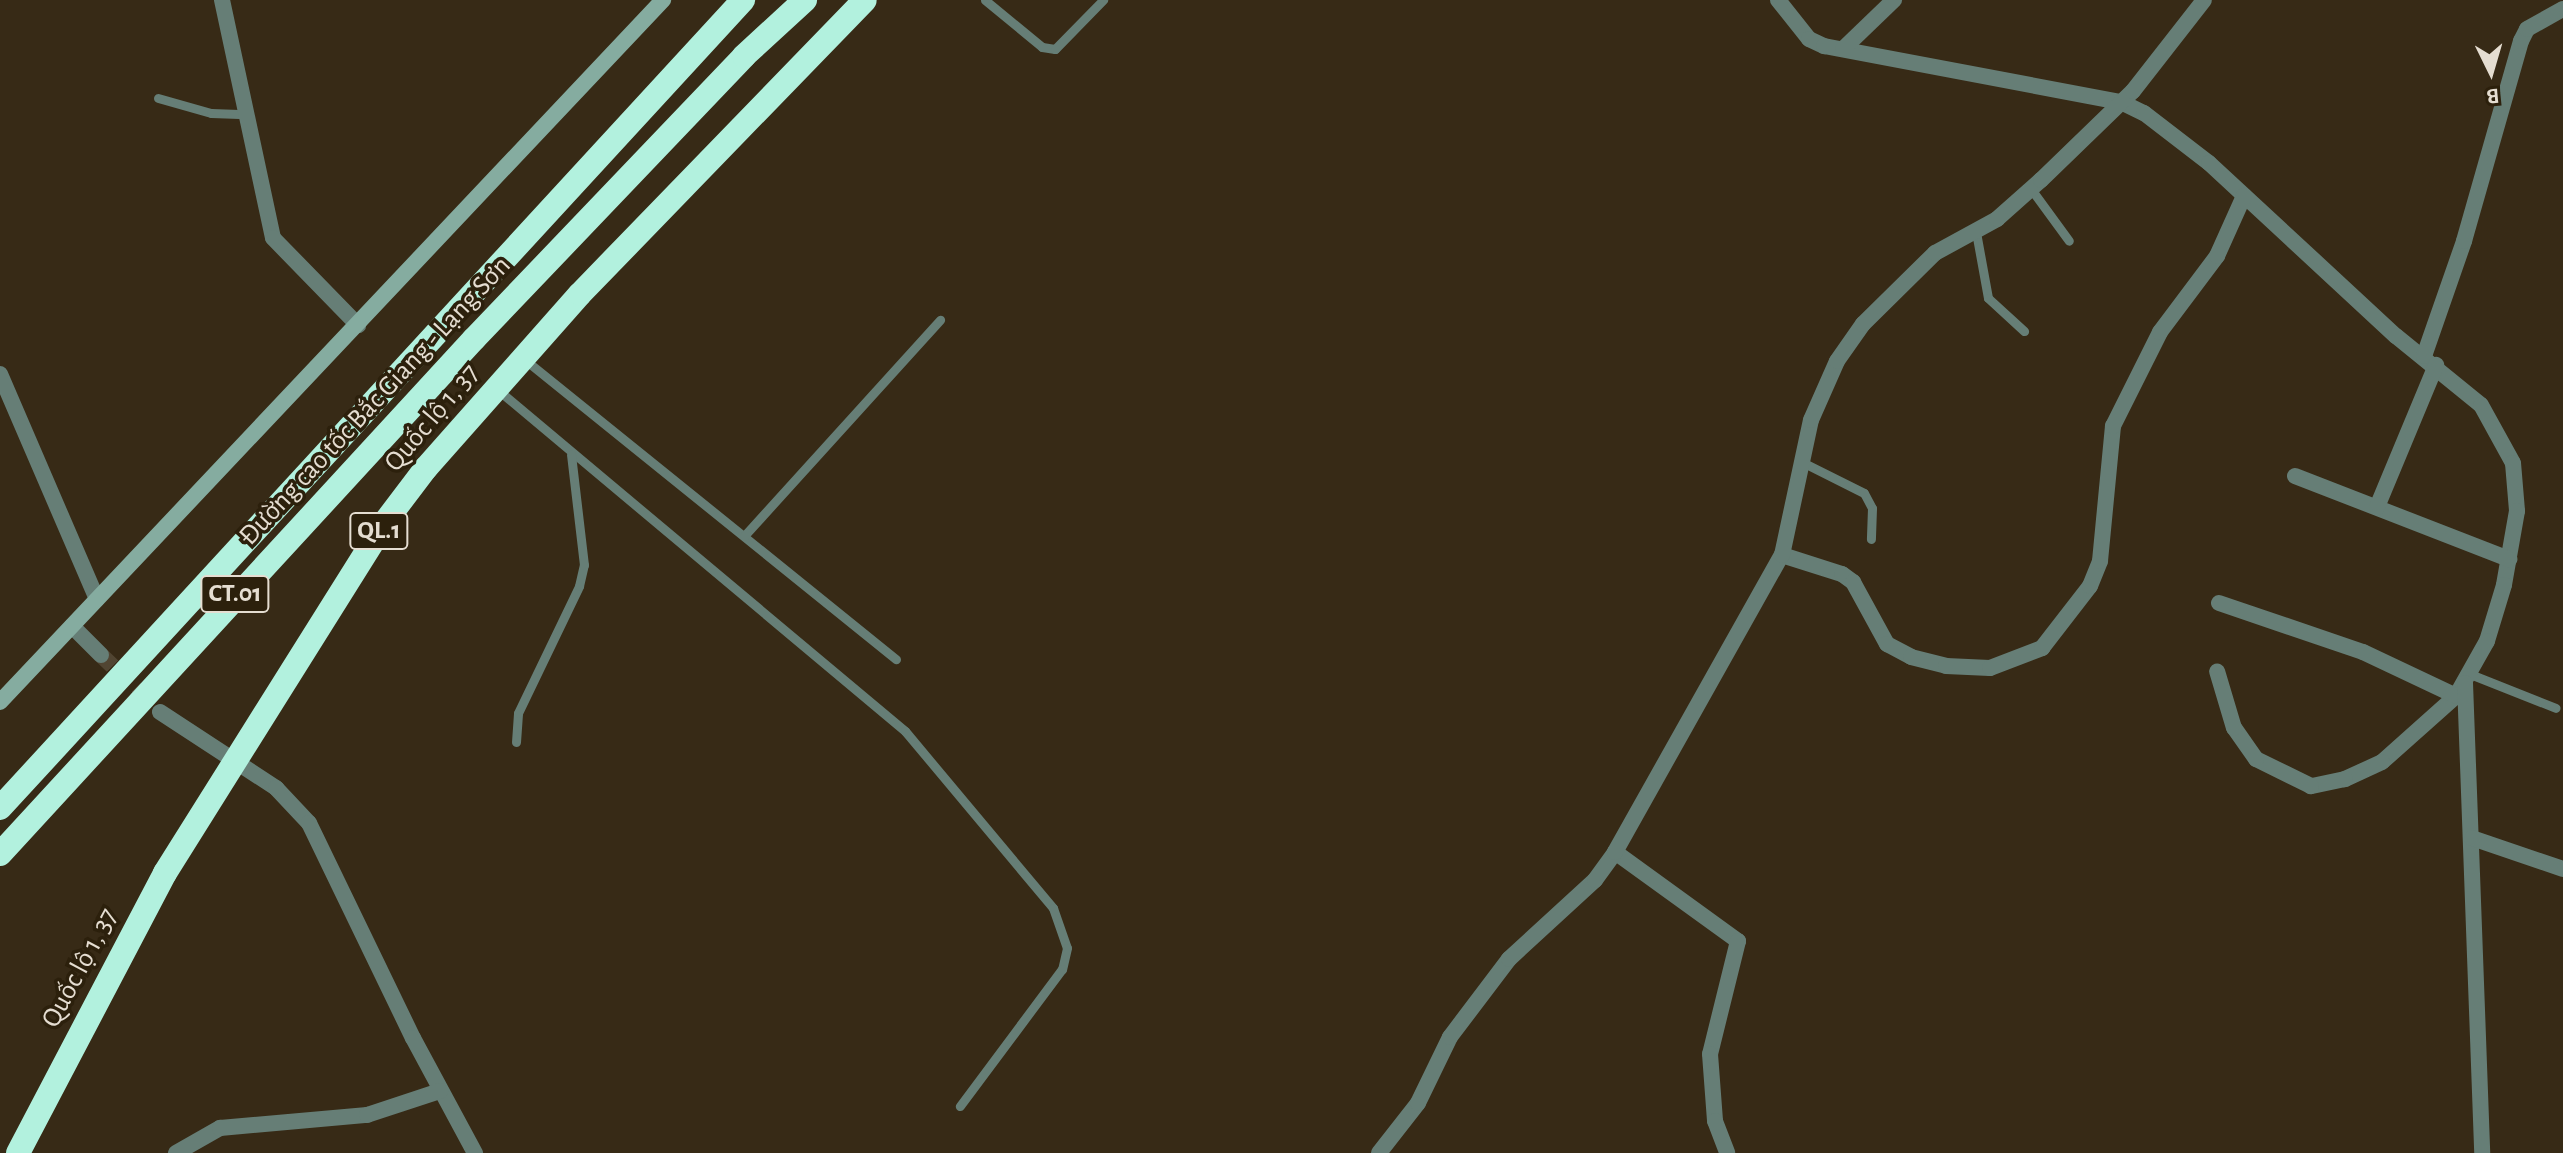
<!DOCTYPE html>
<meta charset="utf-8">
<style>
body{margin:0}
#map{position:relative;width:2563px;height:1153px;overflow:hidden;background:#372a16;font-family:"Alegreya Sans",sans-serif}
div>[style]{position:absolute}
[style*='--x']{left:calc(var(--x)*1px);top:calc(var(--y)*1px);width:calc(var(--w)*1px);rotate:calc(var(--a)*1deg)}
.street-tunnel>*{height:16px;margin-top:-8px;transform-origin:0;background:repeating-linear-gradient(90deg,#514532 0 16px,transparent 0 24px)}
.lane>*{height:9px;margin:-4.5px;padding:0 4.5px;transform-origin:4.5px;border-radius:4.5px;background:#667e76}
.street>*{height:16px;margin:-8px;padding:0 8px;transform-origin:8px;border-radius:8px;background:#667e76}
.secondary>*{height:16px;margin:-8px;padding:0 8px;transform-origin:8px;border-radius:8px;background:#85aca0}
.highway>*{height:24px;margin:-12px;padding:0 12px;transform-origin:12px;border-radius:12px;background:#b2f1de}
span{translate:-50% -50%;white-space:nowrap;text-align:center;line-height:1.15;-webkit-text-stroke:7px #2c200c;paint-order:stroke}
.shield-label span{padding:2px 6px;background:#2c200c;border:2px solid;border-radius:6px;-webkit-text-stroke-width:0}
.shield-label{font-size:26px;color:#e5ddd1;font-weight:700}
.street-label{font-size:28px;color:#e5ddd1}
.north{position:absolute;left:2451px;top:32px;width:80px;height:80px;-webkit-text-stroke:6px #2c200c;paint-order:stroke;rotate:175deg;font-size:22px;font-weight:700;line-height:32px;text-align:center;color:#e5ddd1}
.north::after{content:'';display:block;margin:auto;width:28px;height:36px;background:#e5ddd1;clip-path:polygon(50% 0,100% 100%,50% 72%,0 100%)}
</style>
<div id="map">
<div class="street-tunnel">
<div style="--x:101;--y:655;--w:71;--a:43.9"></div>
</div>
<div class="lane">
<div style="--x:985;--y:0;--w:74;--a:39.5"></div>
<div style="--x:1042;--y:47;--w:13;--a:9"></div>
<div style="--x:1055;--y:49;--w:69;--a:-45.6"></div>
<div style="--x:158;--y:98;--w:55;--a:15.8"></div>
<div style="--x:211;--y:113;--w:35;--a:2"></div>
<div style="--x:2031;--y:189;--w:64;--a:53.8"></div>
<div style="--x:1976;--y:232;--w:67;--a:79.7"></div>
<div style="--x:1988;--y:298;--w:49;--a:42.5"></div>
<div style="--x:524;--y:359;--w:478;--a:38.9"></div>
<div style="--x:498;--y:390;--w:531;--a:39.96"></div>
<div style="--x:905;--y:731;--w:231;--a:50.1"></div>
<div style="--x:1053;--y:908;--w:42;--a:70.7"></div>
<div style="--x:1067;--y:948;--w:22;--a:103"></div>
<div style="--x:1062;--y:969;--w:171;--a:126.7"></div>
<div style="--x:1802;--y:462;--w:69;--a:26.6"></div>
<div style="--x:1864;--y:493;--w:17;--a:62"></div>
<div style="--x:1872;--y:508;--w:31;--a:92"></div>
<div style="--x:744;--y:536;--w:292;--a:-47.8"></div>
<div style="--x:2470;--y:674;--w:92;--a:21.6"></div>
<div style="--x:516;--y:742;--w:29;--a:-86"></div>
<div style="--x:518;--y:713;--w:141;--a:-64.3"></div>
<div style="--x:579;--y:586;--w:22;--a:-77"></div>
<div style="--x:584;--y:565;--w:111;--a:-96.7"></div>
</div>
<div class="street">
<div style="--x:222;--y:0;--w:243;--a:77.9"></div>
<div style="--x:273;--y:238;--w:122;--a:45.7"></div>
<div style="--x:1778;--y:0;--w:50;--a:51.5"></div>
<div style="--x:1809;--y:39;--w:17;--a:25"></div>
<div style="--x:1824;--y:46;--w:302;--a:10.7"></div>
<div style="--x:2121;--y:102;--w:25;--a:26"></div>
<div style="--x:2144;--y:113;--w:82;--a:37.6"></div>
<div style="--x:2209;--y:163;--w:255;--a:42.8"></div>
<div style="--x:2396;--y:336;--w:109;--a:39.1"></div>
<div style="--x:2481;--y:405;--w:66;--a:61.1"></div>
<div style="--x:2513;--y:463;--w:48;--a:85.2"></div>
<div style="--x:2517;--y:511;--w:75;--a:100"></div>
<div style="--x:2504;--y:585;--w:59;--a:106.9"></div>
<div style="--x:2487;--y:641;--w:63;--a:119.4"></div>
<div style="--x:2456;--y:696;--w:99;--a:138.3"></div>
<div style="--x:2382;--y:762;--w:41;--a:155.3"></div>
<div style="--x:2345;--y:779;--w:35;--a:168"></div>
<div style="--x:2311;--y:786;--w:61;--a:-153.9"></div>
<div style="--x:2256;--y:759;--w:38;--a:-125"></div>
<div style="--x:2234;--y:728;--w:59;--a:-106.6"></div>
<div style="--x:1843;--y:49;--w:71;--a:-43.9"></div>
<div style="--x:2424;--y:356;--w:122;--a:-70.8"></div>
<div style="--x:2464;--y:241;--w:208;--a:-74.1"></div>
<div style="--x:2521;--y:41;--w:13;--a:-63"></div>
<div style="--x:2527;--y:29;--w:41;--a:-29.1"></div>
<div style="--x:0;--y:374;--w:245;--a:66.7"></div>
<div style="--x:2295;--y:476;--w:230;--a:21.2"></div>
<div style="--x:2377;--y:507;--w:154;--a:-67.4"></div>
<div style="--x:1782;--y:555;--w:63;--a:17.6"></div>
<div style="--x:1842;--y:574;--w:14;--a:36"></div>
<div style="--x:1853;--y:582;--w:71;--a:61.3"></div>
<div style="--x:1887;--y:644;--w:27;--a:28"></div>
<div style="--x:1911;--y:657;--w:36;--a:14"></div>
<div style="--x:1946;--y:666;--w:44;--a:2.6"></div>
<div style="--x:1990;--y:668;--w:56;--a:-21"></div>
<div style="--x:2042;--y:648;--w:78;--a:-52.3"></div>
<div style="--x:2090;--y:586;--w:27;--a:-68"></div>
<div style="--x:2100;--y:561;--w:136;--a:-84.5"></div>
<div style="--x:2113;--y:426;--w:105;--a:-63.4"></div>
<div style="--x:2160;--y:332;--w:95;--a:-53.1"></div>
<div style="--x:2217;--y:256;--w:66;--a:-65.8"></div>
<div style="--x:2219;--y:603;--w:152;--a:18.8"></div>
<div style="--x:2363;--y:652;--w:103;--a:25.3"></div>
<div style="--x:72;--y:626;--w:41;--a:45"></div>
<div style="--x:2465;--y:683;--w:470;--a:87.9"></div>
<div style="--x:160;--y:712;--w:139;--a:33.2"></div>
<div style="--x:276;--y:788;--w:48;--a:46.7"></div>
<div style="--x:309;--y:823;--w:239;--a:64.2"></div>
<div style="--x:413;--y:1038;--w:131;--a:61.7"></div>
<div style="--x:2472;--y:838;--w:96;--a:18.8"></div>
<div style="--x:1615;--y:852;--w:152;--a:35.9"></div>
<div style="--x:1738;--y:941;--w:116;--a:103.9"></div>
<div style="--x:1710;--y:1054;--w:67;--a:85.7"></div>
<div style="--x:1715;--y:1121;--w:34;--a:69"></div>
<div style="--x:176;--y:1153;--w:51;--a:-29.6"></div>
<div style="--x:220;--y:1128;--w:148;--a:-5.1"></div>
<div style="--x:367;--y:1115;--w:77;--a:-18.2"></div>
<div style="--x:1379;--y:1153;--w:63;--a:-52"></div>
<div style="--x:1418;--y:1103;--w:73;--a:-64.1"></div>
<div style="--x:1450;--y:1037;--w:98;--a:-52.9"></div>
<div style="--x:1509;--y:959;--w:117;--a:-42.6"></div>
<div style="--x:1595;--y:880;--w:34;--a:-54"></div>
<div style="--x:1615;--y:852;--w:341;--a:-60.7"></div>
<div style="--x:1782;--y:555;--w:138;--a:-77.9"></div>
<div style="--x:1811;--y:420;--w:64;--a:-66.2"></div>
<div style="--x:1837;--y:361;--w:45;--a:-54.9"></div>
<div style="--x:1863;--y:324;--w:101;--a:-44.6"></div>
<div style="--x:1935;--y:253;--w:71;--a:-28.7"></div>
<div style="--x:1997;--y:219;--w:59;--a:-41.6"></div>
<div style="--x:2041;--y:180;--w:128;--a:-44.1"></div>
<div style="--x:2133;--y:91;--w:115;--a:-52"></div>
</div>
<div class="secondary">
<div style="--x:0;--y:702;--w:966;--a:-46.64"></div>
</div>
<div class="highway">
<div style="--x:0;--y:808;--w:1098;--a:-47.4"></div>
<div style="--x:0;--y:854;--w:700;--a:-47.37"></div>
<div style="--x:474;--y:339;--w:391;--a:-46.3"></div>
<div style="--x:744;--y:56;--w:83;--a:-42.6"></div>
<div style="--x:18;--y:1153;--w:316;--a:-62.3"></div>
<div style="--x:165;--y:873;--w:414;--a:-57.9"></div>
<div style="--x:385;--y:522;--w:68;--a:-52.8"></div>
<div style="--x:426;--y:468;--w:232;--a:-48.5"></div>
<div style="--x:580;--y:294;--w:409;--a:-45.9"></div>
</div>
<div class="shield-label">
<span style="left:379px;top:531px">QL.1</span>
<span style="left:235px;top:594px">CT.01</span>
</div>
<div class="street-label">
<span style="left:375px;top:401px;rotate:-47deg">Đường cao tốc Bắc Giang - Lạng Sơn</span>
<span style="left:432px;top:418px;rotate:-50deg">Quốc lộ 1, 37</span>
<span style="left:80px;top:968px;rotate:-62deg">Quốc lộ 1, 37</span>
</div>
<div class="north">B</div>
</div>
